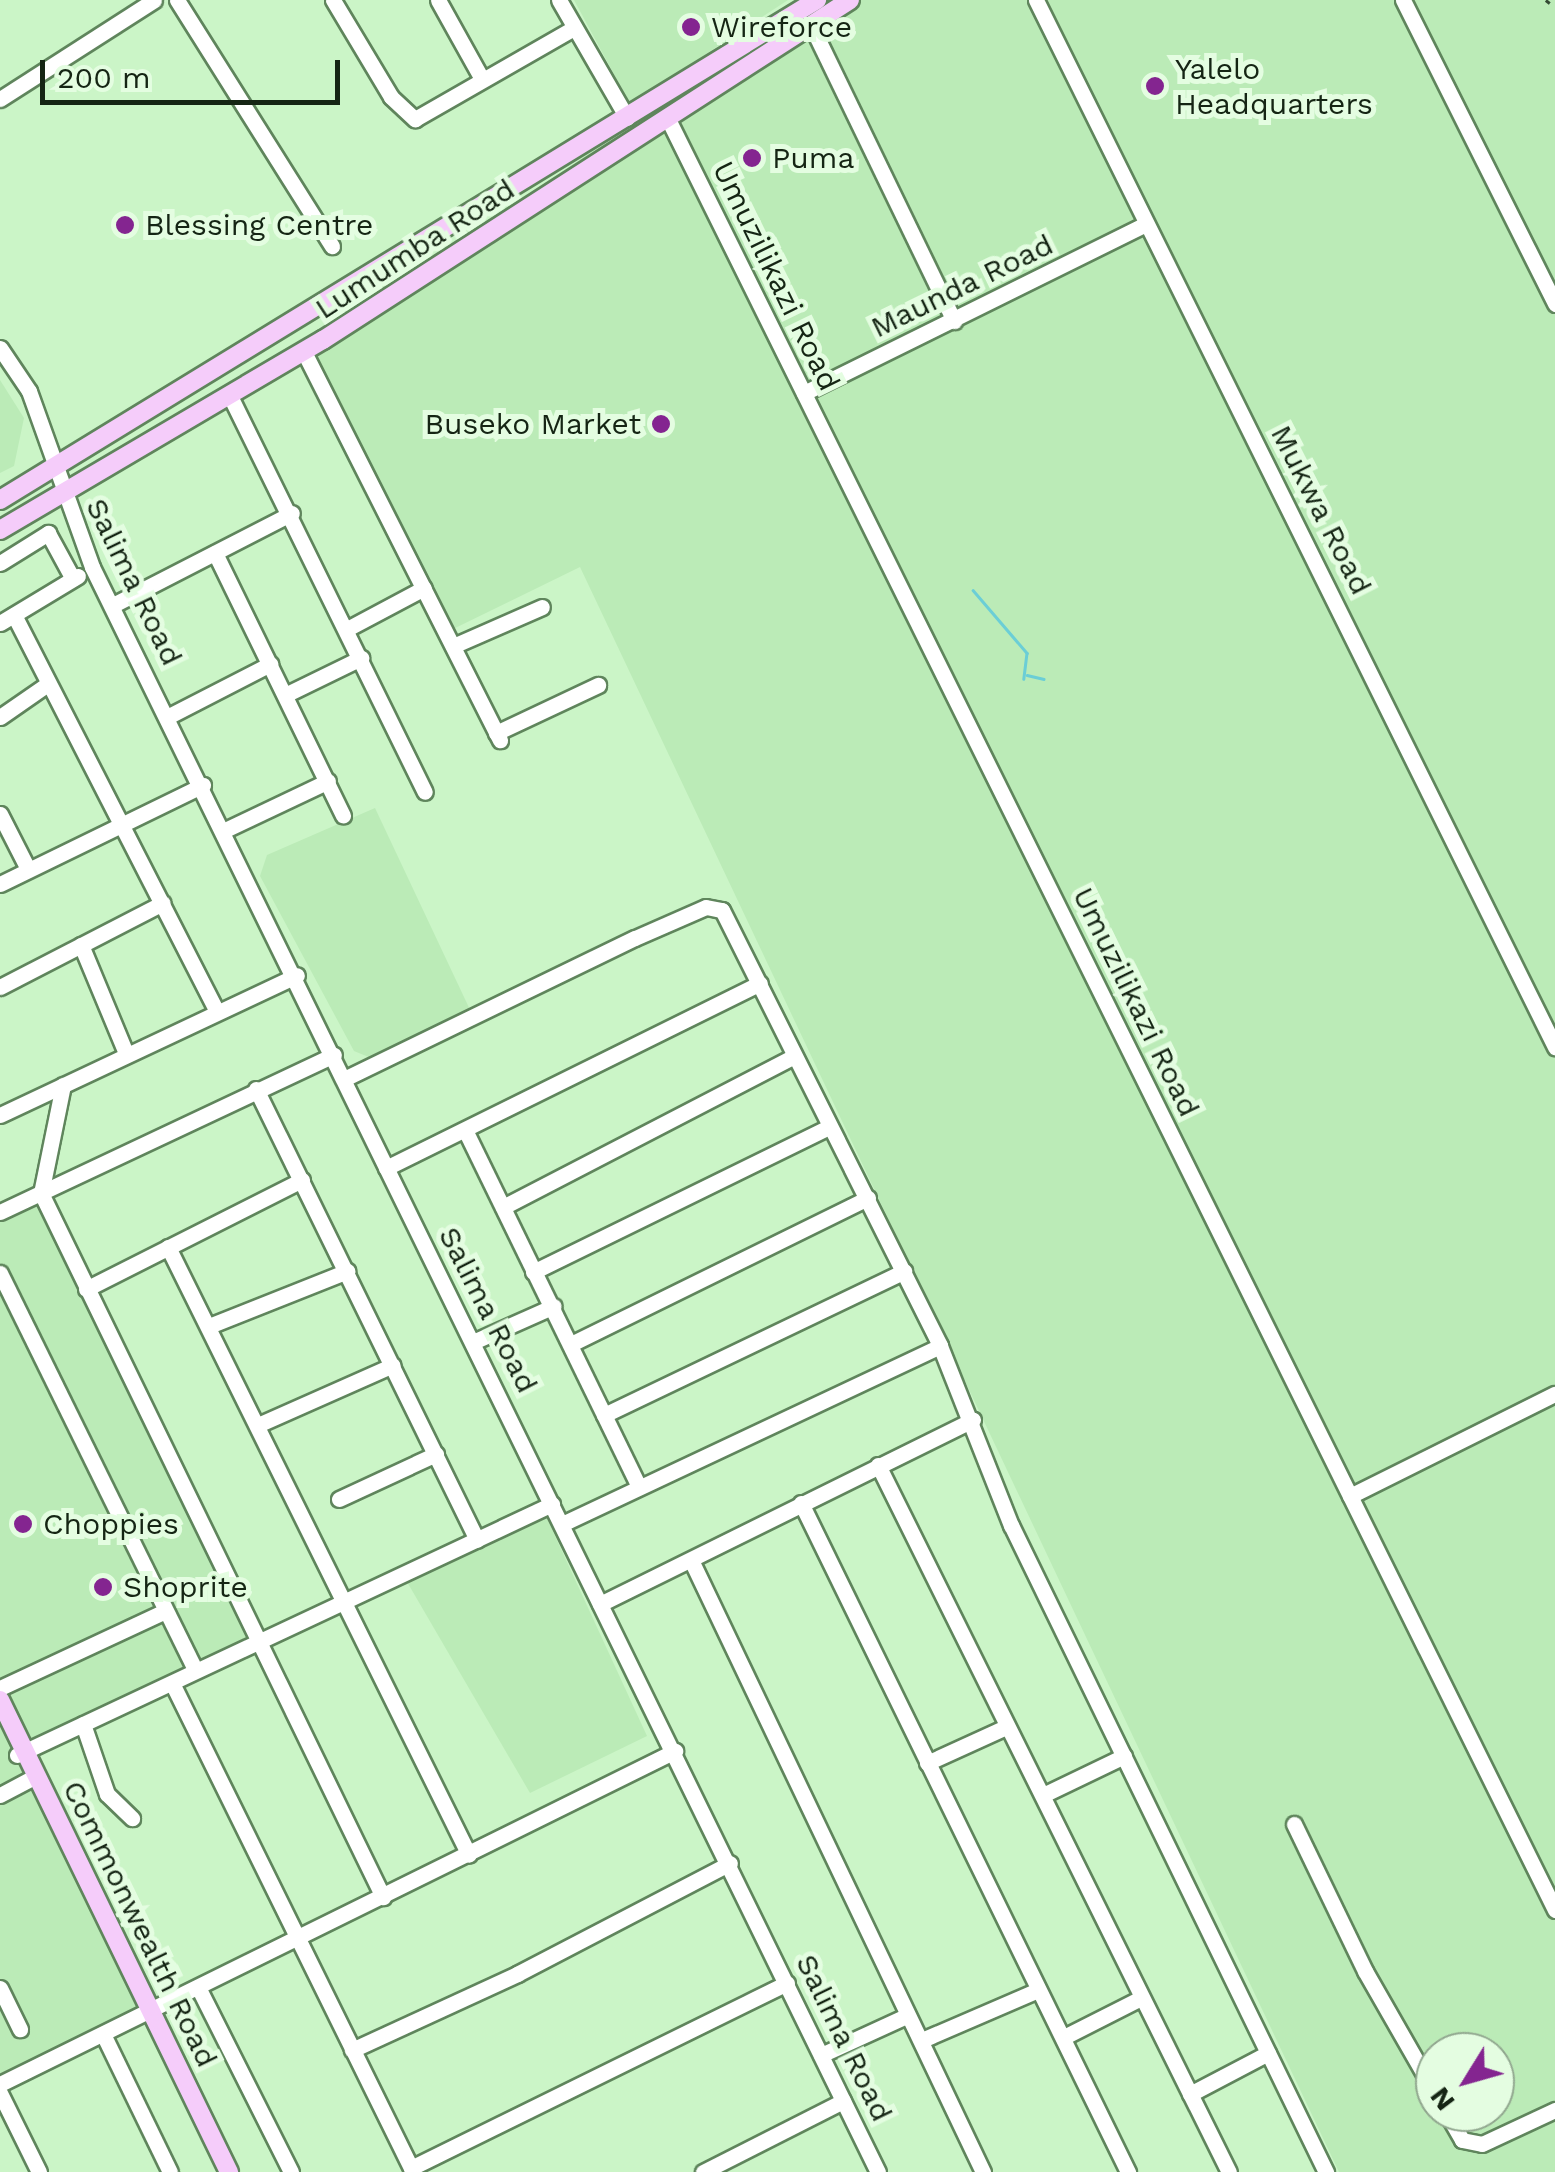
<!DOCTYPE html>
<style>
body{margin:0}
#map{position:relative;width:1555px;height:2172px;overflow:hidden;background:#cbf5c7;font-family:"Work Sans",sans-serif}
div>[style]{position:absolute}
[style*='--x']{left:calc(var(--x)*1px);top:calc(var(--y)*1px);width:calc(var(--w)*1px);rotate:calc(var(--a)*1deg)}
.built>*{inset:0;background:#bbebb7}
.stream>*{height:2.5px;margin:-1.25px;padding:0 1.25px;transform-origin:1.25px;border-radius:1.25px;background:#6bced6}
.roads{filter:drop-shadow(2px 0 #5f855c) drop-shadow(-2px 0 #5f855c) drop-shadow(0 2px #5f855c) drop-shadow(0 -2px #5f855c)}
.minor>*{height:15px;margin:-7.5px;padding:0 7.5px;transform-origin:7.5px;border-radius:7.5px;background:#fff}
.major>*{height:18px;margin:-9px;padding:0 9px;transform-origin:9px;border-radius:9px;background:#f5ccfa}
.rail>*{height:2.5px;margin-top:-1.25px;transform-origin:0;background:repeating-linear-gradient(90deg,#354a34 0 5px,transparent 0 15px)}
.dots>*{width:28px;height:28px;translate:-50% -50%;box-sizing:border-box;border:5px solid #e4fde1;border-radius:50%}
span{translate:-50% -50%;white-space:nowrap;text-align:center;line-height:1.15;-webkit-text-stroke:10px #e4fde1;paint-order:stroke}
.poi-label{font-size:30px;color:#152514}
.left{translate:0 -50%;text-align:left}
.right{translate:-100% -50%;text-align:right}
.street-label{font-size:30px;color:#152514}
.north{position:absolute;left:1415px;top:2032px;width:100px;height:100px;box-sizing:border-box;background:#e4fde1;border:2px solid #91a78f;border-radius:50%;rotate:233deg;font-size:28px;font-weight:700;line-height:40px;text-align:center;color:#152514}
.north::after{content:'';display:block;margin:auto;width:35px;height:45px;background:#842590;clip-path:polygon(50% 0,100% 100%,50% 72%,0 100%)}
.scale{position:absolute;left:40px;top:60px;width:300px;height:45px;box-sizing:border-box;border:5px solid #152514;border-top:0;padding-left:12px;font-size:30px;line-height:35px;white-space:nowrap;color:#152514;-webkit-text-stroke:8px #e4fde1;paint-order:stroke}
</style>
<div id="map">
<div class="built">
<div style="clip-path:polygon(574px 0,788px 0,630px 104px)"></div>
<div style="clip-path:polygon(evenodd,820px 0,1555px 0,1555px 2172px,1339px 2172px,580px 567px,449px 631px,295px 349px,820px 0,1435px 2052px,1495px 2052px,1495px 2112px,1435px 2112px,1435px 2052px)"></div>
<div style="clip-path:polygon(0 380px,24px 418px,14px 466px,0 473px)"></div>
<div style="clip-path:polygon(375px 808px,472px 1014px,376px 1060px,354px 1051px,260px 876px,267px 855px)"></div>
<div style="clip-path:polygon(41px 1193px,256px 1642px,16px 1755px,139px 2010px,0 2083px,0 1213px)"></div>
<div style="clip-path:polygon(544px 1512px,647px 1736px,530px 1793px,403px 1575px)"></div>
</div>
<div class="stream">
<div style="--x:973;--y:590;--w:83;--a:49.4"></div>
<div style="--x:1027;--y:653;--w:26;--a:97"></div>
<div style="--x:1027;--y:675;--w:17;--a:13"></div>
</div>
<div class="roads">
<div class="minor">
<div style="--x:177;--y:0;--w:291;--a:57.8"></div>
<div style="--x:333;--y:0;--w:113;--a:59.1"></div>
<div style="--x:391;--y:97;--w:33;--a:43"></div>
<div style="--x:415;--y:119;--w:183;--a:-29.8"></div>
<div style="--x:438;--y:0;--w:90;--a:60.9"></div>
<div style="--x:559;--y:0;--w:136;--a:60"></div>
<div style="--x:1036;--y:0;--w:1169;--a:63.63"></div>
<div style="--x:1403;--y:0;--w:340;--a:63.4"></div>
<div style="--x:811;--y:25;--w:329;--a:64.2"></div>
<div style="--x:0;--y:99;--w:183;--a:-32.7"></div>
<div style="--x:667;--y:117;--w:2001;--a:63.65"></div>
<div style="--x:0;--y:348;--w:52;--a:56"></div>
<div style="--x:29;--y:391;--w:187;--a:70.3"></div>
<div style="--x:92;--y:567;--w:1787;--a:63.91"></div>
<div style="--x:304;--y:352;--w:435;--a:63.2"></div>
<div style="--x:804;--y:393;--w:379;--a:-26.3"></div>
<div style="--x:230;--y:396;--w:441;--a:63.8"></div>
<div style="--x:215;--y:553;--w:292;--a:64"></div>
<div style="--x:0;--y:563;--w:57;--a:-32"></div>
<div style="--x:48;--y:533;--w:52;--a:61.5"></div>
<div style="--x:113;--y:605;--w:201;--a:-27.2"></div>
<div style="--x:14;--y:615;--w:445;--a:62.9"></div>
<div style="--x:0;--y:623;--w:91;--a:-31.1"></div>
<div style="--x:347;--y:629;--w:87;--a:-28"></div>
<div style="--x:453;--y:646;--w:97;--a:-23.7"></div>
<div style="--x:285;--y:695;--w:85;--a:-26"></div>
<div style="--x:169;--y:716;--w:114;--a:-27.2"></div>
<div style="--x:0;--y:717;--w:56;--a:-34.8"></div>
<div style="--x:496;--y:733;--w:113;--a:-25.2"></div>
<div style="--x:0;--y:814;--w:62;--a:63"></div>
<div style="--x:225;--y:830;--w:114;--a:-25.4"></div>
<div style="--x:0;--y:884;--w:226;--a:-26"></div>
<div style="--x:81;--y:945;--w:117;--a:67.4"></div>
<div style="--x:0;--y:987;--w:183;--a:-27.3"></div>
<div style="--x:344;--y:1079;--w:323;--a:-25.9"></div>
<div style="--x:635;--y:938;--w:77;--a:-23.6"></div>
<div style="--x:706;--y:907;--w:16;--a:11"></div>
<div style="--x:722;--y:910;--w:487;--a:63.4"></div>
<div style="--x:940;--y:1346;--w:193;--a:68.4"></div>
<div style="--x:1011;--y:1525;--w:720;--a:64.04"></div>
<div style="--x:63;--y:1085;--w:110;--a:101.5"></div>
<div style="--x:41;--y:1193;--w:783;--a:64.09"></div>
<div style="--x:256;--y:1089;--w:502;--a:63.89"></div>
<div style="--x:0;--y:1115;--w:328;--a:-25.2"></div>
<div style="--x:466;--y:1132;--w:393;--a:64"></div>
<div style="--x:386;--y:1168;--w:417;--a:-26.3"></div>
<div style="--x:503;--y:1207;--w:328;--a:-27.4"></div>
<div style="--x:0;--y:1212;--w:369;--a:-25.2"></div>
<div style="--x:168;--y:1247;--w:678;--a:63.66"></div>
<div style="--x:533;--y:1272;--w:330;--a:-26.1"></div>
<div style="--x:0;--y:1273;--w:442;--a:63.8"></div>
<div style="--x:86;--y:1289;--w:242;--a:-26.8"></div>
<div style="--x:209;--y:1326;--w:149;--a:-21.7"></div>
<div style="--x:475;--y:1341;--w:86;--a:-23.9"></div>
<div style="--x:571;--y:1344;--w:331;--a:-26.2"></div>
<div style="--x:604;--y:1415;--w:333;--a:-25.6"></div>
<div style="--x:260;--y:1424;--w:145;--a:-23.9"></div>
<div style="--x:878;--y:1465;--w:789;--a:63.6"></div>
<div style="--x:1350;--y:1496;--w:229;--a:-26.5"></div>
<div style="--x:339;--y:1499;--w:107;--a:-24.9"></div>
<div style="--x:801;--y:1503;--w:745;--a:63.95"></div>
<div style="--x:562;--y:1524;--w:418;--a:-25.2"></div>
<div style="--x:691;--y:1560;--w:678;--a:64.49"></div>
<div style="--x:600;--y:1604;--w:416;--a:-26.3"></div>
<div style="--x:172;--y:1683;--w:545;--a:63.76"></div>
<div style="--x:0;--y:1688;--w:182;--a:-25"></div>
<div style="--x:83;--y:1724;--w:74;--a:71.1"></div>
<div style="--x:107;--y:1794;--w:35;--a:44"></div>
<div style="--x:17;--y:1755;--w:591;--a:-25.13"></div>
<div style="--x:927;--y:1763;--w:87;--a:-24.5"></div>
<div style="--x:0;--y:1795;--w:34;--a:-28"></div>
<div style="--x:1043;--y:1795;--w:90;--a:-25.7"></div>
<div style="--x:1294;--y:1824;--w:163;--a:64.2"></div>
<div style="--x:1365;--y:1971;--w:141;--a:60.2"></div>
<div style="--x:198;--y:1987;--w:207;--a:63.3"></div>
<div style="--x:0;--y:1988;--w:46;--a:64"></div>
<div style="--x:103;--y:2034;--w:153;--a:64.1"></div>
<div style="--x:1064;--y:2037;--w:86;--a:-26.9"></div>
<div style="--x:922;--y:2040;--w:126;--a:-23.3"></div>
<div style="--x:352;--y:2050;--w:182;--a:-24.7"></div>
<div style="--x:517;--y:1974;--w:240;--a:-27.5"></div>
<div style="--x:821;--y:2055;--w:94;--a:-24.6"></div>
<div style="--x:0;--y:2084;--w:753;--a:-26.26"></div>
<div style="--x:0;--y:2093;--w:88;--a:63.7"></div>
<div style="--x:1190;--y:2094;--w:88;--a:-27.7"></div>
<div style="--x:1446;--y:2112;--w:32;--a:60"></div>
<div style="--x:1462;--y:2140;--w:20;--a:11"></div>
<div style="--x:1482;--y:2144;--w:81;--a:-25"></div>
<div style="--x:411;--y:2168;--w:419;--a:-26.2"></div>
<div style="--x:703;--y:2172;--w:157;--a:-26.9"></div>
</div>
<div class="major">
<div style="--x:0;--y:500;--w:958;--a:-31.47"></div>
<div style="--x:0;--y:530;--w:375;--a:-30.5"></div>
<div style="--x:323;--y:340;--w:627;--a:-32.83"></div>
<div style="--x:0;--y:1700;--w:525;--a:64.12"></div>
</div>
</div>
<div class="rail">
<div style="--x:1546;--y:0;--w:11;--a:38"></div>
</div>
<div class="dots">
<div style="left:691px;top:27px;background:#842590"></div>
<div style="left:1155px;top:86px;background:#842590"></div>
<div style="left:752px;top:158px;background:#842590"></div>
<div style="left:125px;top:225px;background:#842590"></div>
<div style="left:661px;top:424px;background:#842590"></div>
<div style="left:23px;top:1524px;background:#842590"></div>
<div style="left:103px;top:1587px;background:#842590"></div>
</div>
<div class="poi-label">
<span class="left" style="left:711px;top:27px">Wireforce</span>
<span class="left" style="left:1175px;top:86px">Yalelo<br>Headquarters</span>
<span class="left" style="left:772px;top:158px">Puma</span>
<span class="left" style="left:145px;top:225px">Blessing Centre</span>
<span class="right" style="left:641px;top:424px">Buseko Market</span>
<span class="left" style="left:43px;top:1524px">Choppies</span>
<span class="left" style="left:123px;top:1587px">Shoprite</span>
</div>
<div class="street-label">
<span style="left:415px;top:249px;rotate:-33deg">Lumumba Road</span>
<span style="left:776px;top:276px;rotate:64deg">Umuzilikazi Road</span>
<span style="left:962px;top:286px;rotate:-26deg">Maunda Road</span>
<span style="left:1321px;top:510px;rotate:63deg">Mukwa Road</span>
<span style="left:134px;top:582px;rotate:64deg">Salima Road</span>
<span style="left:1136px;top:1002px;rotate:64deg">Umuzilikazi Road</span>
<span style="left:488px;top:1310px;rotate:63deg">Salima Road</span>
<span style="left:140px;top:1924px;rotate:64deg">Commonwealth Road</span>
<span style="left:844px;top:2038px;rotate:64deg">Salima Road</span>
</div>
<div class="north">N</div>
<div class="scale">200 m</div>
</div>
